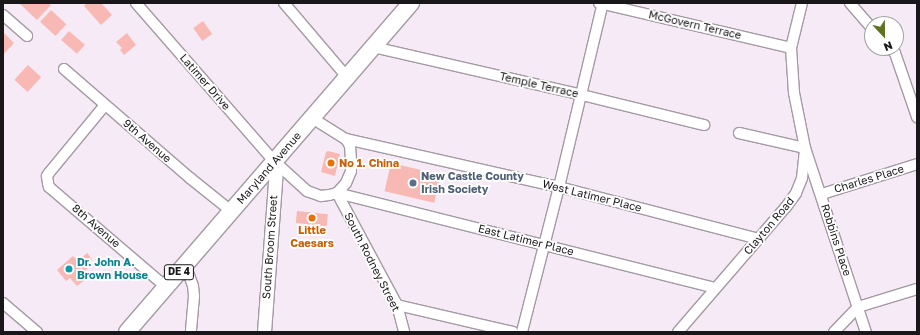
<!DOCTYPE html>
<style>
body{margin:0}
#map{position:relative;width:920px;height:335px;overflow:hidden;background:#f5eaf5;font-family:"Golos Text",sans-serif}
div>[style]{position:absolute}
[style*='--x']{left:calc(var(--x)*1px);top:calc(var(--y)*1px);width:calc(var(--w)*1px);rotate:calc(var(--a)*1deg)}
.building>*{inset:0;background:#f8b9b5;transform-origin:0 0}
.roads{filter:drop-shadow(1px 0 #a49aa4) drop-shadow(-1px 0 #a49aa4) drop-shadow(0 1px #a49aa4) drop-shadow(0 -1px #a49aa4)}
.minor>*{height:10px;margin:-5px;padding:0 5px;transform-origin:5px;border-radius:5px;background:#fff}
.tertiary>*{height:13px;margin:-6.5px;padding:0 6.5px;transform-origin:6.5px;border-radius:6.5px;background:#fff}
.primary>*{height:16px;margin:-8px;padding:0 8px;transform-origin:8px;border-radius:8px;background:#fff}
.dots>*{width:11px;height:11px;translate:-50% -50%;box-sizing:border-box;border:2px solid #fff;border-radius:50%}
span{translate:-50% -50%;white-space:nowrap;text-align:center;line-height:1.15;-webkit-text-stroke:3.5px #fff;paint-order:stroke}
.shield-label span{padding:1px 3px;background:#fff;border:1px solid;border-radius:3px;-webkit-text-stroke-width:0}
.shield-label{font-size:10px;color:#1a171a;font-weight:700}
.street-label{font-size:11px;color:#1a171a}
.food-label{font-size:11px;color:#c56008;font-weight:700}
.left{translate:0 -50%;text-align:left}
.service-label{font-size:11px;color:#4e5e75;font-weight:700}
.culture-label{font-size:11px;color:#0d838f;font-weight:700}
.frame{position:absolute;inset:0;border:4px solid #1a171a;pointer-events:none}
.north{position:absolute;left:864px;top:16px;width:40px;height:40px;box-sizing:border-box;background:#fff;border:1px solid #a3a2a3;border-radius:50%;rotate:158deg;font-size:11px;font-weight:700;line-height:16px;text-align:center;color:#1a171a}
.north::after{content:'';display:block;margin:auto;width:14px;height:18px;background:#5e7222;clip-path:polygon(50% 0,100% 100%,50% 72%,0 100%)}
</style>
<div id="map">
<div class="building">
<div style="clip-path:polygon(19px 3px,48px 3px,51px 5px,37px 20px)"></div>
<div style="clip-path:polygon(87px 3px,101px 3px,112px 15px,101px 25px,84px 6px)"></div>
<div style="left:51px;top:10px;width:21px;height:16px;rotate:43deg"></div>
<div style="left:203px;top:21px;width:16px;height:12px;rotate:55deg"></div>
<div style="left:69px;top:31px;width:21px;height:12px;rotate:41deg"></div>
<div style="clip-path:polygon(3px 32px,14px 43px,3px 55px)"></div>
<div style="clip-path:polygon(127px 33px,136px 45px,124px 55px,120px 50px,122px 48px,116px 42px)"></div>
<div style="left:28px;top:65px;width:18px;height:20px;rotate:43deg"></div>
<div style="clip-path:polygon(328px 151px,340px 154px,335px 176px,321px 172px,326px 152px)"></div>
<div style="left:391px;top:163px;width:51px;height:29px;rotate:13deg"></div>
<div style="left:297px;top:211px;width:31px;height:12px;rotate:6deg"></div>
<div style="clip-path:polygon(87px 253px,92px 259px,85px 265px,88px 268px,84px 271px,81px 268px,79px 271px,86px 279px,77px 286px,70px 278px,66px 281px,57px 270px,73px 256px,78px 261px)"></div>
</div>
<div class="roads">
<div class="minor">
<div style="--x:136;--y:3;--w:210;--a:48.9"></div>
<div style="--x:274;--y:161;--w:45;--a:42.3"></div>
<div style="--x:307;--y:191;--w:15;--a:20"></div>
<div style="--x:321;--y:196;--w:8;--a:-7"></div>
<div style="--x:329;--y:195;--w:8;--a:-14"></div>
<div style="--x:337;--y:193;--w:13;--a:-48"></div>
<div style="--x:346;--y:183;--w:13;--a:-67"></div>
<div style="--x:351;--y:171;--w:11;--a:-90"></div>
<div style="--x:351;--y:160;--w:14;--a:-94"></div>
<div style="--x:350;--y:146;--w:8;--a:-120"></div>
<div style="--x:284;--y:3;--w:97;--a:49.6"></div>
<div style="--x:599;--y:3;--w:197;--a:13.2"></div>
<div style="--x:850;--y:3;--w:33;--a:49"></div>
<div style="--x:3;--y:15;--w:32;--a:41"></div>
<div style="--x:373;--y:47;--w:214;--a:12.9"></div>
<div style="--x:582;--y:95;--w:126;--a:13.8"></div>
<div style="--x:890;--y:48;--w:7;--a:45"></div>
<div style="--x:895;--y:53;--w:68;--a:71"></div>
<div style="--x:64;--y:69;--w:167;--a:40.9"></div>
<div style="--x:190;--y:178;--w:53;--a:38.8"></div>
<div style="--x:105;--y:105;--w:88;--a:129.5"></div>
<div style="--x:49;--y:173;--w:4;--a:124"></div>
<div style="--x:47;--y:176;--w:7;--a:82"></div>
<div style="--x:48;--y:183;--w:4;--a:76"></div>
<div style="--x:49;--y:187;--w:154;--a:40.5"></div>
<div style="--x:312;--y:118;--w:40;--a:32"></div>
<div style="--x:346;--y:139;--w:218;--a:12.7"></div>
<div style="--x:559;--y:187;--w:207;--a:14.6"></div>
<div style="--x:739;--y:133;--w:68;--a:12.8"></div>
<div style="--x:805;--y:148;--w:194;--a:71.7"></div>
<div style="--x:337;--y:193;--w:390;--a:14.1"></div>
<div style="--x:337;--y:193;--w:127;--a:61.8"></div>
<div style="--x:397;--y:305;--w:28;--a:75"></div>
<div style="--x:822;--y:194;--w:100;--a:-17.5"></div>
<div style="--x:185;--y:264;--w:23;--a:70"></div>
<div style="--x:193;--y:286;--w:10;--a:84"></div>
<div style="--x:194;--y:296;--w:36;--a:95"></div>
<div style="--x:3;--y:303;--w:45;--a:40.5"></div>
<div style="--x:397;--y:305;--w:119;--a:13.1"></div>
<div style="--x:522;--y:332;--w:150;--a:-75.7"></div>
<div style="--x:559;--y:187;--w:189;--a:-76.6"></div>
<div style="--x:678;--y:332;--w:165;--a:-49.2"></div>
<div style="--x:786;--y:207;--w:17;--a:-54"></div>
<div style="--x:796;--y:193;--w:16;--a:-68"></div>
<div style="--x:802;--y:178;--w:30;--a:-84"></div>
<div style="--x:805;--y:148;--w:56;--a:-101.3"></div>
<div style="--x:794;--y:93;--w:45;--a:-93.8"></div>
<div style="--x:791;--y:48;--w:46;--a:-76.3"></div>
<div style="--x:834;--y:332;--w:35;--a:-46"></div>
<div style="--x:858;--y:307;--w:62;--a:-17"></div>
</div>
<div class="tertiary">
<div style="--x:264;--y:332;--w:162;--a:-85.8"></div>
<div style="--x:276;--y:170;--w:9;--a:-103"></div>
</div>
<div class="primary">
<div style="--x:127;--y:332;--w:435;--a:-49.2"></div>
</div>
</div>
<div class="dots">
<div style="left:331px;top:163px;background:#e8710a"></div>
<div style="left:413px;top:183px;background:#5c6f8a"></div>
<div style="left:312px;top:218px;background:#e8710a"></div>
<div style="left:69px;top:269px;background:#0f9aa8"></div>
</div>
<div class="shield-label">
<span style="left:179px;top:272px">DE 4</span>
</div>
<div class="street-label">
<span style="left:695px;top:25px;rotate:13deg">McGovern Terrace</span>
<span style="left:205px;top:82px;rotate:49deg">Latimer Drive</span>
<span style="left:539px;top:85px;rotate:13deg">Temple Terrace</span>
<span style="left:147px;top:141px;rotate:41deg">9th Avenue</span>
<span style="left:269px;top:168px;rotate:-49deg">Maryland Avenue</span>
<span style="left:869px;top:179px;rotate:-17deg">Charles Place</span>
<span style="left:592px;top:196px;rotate:14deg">West Latimer Place</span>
<span style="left:96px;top:226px;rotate:41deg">8th Avenue</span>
<span style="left:769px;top:226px;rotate:-50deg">Clayton Road</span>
<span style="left:526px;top:240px;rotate:14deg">East Latimer Place</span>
<span style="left:836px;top:240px;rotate:72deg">Robbins Place</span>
<span style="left:270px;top:247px;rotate:-86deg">South Broom Street</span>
<span style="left:372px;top:262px;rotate:63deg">South Rodney Street</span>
</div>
<div class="food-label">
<span class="left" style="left:339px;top:163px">No 1. China</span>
<span style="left:312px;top:237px">Little<br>Caesars</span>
</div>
<div class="service-label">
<span class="left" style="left:421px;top:183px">New Castle County<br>Irish Society</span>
</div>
<div class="culture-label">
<span class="left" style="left:77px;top:269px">Dr. John A.<br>Brown House</span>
</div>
<div class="frame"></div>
<div class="north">N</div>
</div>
